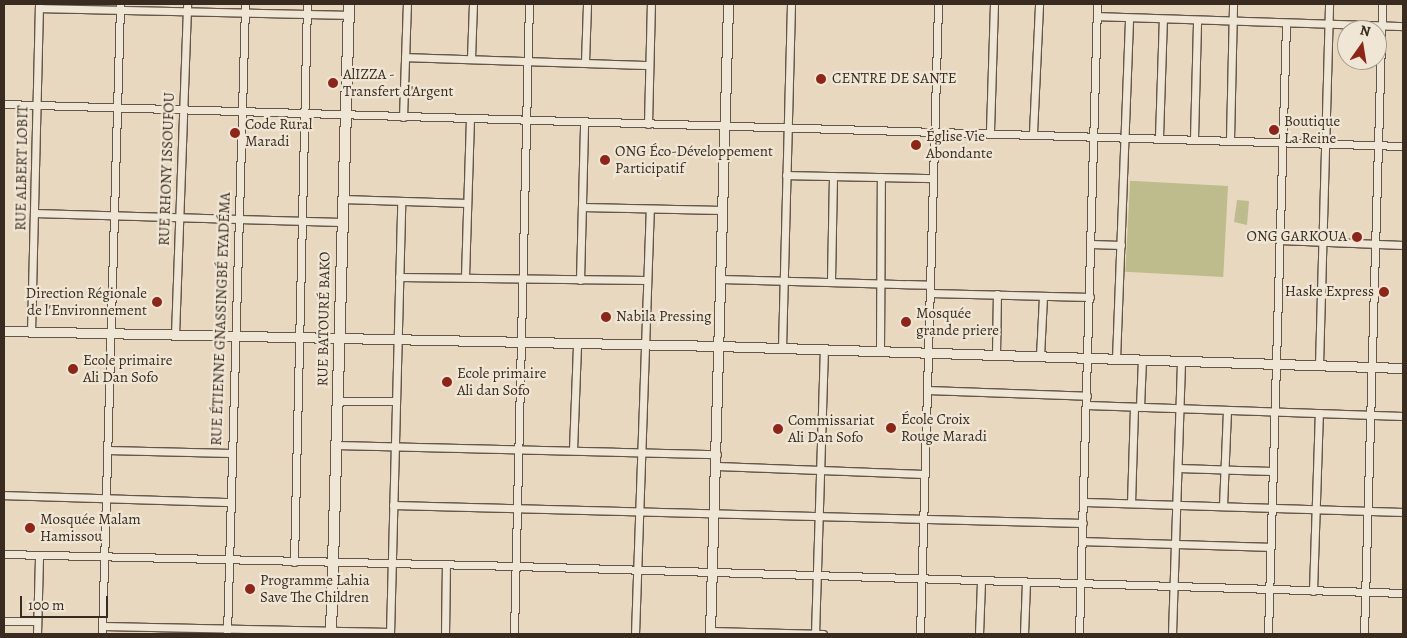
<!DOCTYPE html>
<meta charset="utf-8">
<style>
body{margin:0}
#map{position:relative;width:1407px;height:638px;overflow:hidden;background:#e8d8bf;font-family:Alegreya,serif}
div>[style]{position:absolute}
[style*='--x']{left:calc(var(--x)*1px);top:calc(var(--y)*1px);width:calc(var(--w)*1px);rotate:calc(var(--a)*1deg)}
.green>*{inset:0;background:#bebc8c;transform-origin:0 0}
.roads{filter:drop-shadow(1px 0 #655647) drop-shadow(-1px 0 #655647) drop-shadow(0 1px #655647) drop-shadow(0 -1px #655647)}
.minor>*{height:7px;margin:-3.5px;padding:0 3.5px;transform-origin:3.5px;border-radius:3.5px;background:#f0e6d5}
.tertiary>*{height:9px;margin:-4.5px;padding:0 4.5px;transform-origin:4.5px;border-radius:4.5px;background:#f0e6d5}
.secondary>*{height:10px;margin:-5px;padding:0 5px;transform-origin:5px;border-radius:5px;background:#f0e6d5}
.dots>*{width:14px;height:14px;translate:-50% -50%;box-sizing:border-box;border:2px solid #f0e6d5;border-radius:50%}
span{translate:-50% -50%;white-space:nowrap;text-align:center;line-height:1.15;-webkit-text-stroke:4.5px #f0e6d5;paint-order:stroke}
.poi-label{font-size:15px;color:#392b1f}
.left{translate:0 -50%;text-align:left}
.right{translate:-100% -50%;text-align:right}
.street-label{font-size:15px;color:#392b1f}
.frame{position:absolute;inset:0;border:5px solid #392b1f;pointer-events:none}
.north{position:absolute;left:1337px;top:20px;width:50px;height:50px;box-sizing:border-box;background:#f0e6d5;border:1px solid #a79b8c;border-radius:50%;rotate:13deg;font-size:14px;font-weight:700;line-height:20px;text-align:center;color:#392b1f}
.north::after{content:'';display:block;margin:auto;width:18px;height:22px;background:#8f2418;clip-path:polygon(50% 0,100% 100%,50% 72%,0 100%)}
.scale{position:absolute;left:20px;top:596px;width:88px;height:22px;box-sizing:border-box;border:2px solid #392b1f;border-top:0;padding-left:6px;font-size:15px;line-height:18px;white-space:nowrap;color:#392b1f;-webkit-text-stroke:4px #f0e6d5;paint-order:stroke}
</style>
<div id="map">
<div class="green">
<div style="left:1228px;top:186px;width:91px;height:98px;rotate:93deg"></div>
<div style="clip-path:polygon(1237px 200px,1249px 201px,1247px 225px,1234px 222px)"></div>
</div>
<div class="roads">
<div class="minor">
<div style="--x:39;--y:8;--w:310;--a:1.3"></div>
<div style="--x:1097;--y:16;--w:306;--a:1.9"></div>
<div style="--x:405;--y:57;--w:244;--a:1.9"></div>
<div style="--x:471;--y:58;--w:54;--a:-87.9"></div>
<div style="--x:585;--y:62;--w:58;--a:-88"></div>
<div style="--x:4;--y:104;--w:1400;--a:1.72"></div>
<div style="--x:403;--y:117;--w:113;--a:-88"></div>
<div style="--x:648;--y:124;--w:120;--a:-88.6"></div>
<div style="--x:990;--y:131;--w:127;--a:-88.2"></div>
<div style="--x:1033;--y:133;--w:129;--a:-87.3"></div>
<div style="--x:1159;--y:137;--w:118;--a:-88.1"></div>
<div style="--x:1194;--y:138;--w:118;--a:-88.5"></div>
<div style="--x:1230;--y:139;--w:135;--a:-88.7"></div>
<div style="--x:786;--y:175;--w:147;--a:1.2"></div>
<div style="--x:342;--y:199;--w:125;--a:1.8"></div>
<div style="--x:582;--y:207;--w:140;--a:1.2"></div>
<div style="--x:34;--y:213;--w:307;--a:1.7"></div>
<div style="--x:1279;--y:240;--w:124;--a:2.3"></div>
<div style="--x:1091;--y:244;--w:30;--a:2"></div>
<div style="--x:399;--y:277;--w:247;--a:0.7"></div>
<div style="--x:465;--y:277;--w:159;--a:-88.2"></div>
<div style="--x:721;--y:279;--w:209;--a:1.6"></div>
<div style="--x:580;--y:280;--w:158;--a:-88.5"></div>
<div style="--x:831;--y:280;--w:104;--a:-88.9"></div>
<div style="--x:930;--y:293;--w:160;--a:1.4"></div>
<div style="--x:31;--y:332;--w:328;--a:-88.6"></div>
<div style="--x:175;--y:335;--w:331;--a:-87.9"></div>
<div style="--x:782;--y:348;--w:344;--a:-88.5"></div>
<div style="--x:880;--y:351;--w:174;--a:-89.7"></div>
<div style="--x:996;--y:355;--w:61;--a:-89.1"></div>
<div style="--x:1040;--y:356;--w:60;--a:-87.1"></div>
<div style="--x:1116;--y:359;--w:341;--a:-87.8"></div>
<div style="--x:1319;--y:365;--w:361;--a:-88.4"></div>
<div style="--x:927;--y:390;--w:160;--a:2.1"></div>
<div style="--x:337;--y:401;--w:59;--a:0"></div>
<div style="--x:1087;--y:405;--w:316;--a:2"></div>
<div style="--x:1140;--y:407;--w:48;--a:-87.6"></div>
<div style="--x:336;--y:445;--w:381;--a:1.4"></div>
<div style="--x:107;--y:450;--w:124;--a:1.4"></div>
<div style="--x:573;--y:450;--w:106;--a:-87.8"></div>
<div style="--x:717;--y:466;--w:207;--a:2.2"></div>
<div style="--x:1178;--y:468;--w:94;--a:1.8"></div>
<div style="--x:4;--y:495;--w:226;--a:1.8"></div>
<div style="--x:1085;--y:502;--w:318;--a:1.8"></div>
<div style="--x:1131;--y:503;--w:96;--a:-88.2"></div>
<div style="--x:393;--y:505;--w:690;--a:1.49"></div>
<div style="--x:1223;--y:506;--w:96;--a:-87.6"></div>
<div style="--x:1083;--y:541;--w:187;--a:1.8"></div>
<div style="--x:4;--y:554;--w:512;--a:1.34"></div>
<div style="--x:516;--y:566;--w:887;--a:1.74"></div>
<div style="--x:294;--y:562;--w:558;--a:-88.67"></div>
<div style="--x:1313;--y:591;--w:178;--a:-88.1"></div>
<div style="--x:4;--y:621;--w:33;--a:0"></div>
<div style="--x:103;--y:626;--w:287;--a:1.2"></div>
<div style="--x:711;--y:631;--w:112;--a:1.5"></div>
<div style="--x:37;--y:634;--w:79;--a:-88.5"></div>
<div style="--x:102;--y:634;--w:630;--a:-88.36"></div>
<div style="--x:227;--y:634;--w:630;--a:-88.36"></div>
<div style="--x:390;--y:634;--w:433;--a:-88.5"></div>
<div style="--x:445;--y:634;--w:69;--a:-89.2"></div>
<div style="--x:514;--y:634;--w:630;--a:-88.64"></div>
<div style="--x:635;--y:634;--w:425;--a:-88"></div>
<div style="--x:815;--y:634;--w:284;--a:-88.2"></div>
<div style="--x:920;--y:634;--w:630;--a:-88.36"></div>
<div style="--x:979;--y:634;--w:53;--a:-87.8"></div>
<div style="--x:1024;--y:634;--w:52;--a:-87.8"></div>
<div style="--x:1079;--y:634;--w:630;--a:-88.36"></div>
<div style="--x:1172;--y:634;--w:273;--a:-88.1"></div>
<div style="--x:1268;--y:634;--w:611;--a:-88.31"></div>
<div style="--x:1364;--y:634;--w:630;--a:-88.36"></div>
</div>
<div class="tertiary">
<div style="--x:4;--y:331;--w:714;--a:1.2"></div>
<div style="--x:718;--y:346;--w:685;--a:1.84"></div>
<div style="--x:710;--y:634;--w:630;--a:-88.36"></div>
</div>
<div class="secondary">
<div style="--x:331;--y:634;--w:630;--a:-88.36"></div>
</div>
</div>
<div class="dots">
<div style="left:821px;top:79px;background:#8f2418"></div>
<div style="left:333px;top:83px;background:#8f2418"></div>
<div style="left:1274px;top:130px;background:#8f2418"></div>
<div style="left:235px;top:133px;background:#8f2418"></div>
<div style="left:916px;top:145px;background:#8f2418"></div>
<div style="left:605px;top:160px;background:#8f2418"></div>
<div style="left:1357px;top:237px;background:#8f2418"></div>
<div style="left:1384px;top:292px;background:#8f2418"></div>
<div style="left:157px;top:302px;background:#8f2418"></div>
<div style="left:606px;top:317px;background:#8f2418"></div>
<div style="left:906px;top:322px;background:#8f2418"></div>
<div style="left:73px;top:369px;background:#8f2418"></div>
<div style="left:447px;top:382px;background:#8f2418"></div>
<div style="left:891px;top:428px;background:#8f2418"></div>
<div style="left:778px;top:429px;background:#8f2418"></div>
<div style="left:30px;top:528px;background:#8f2418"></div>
<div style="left:250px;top:589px;background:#8f2418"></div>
</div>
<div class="poi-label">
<span class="left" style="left:343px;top:83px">AlIZZA -<br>Transfert d'Argent</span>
<span class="left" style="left:832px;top:79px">CENTRE DE SANTE</span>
<span class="left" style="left:1284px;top:130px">Boutique<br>La Reine</span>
<span class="left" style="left:245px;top:133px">Code Rural<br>Maradi</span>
<span class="left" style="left:926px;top:145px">Église Vie<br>Abondante</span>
<span class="left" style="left:615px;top:160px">ONG Éco-Développement<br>Participatif</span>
<span class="right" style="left:1347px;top:237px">ONG GARKOUA</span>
<span class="right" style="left:1374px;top:292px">Haske Express</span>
<span class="right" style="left:147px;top:302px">Direction Régionale<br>de l'Environnement</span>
<span class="left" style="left:916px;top:322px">Mosquée<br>grande priere</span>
<span class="left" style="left:616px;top:317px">Nabila Pressing</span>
<span class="left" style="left:83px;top:369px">Ecole primaire<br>Ali Dan Sofo</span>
<span class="left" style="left:457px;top:382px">Ecole primaire<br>Ali dan Sofo</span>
<span class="left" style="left:901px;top:428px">École Croix<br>Rouge Maradi</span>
<span class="left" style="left:788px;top:429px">Commissariat<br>Ali Dan Sofo</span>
<span class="left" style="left:40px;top:528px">Mosquée Malam<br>Hamissou</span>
<span class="left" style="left:260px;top:589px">Programme Lahia<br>Save The Children</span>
</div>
<div class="street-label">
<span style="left:22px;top:168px;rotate:-89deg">RUE ALBERT LOBIT</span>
<span style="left:167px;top:169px;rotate:-88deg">RUE RHONY ISSOUFOU</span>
<span style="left:221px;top:319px;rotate:-88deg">RUE ÉTIENNE GNASSINGBÉ EYADÉMA</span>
<span style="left:324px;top:319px;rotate:-89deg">RUE BATOURÉ BAKO</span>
</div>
<div class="frame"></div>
<div class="north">N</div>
<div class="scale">100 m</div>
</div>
